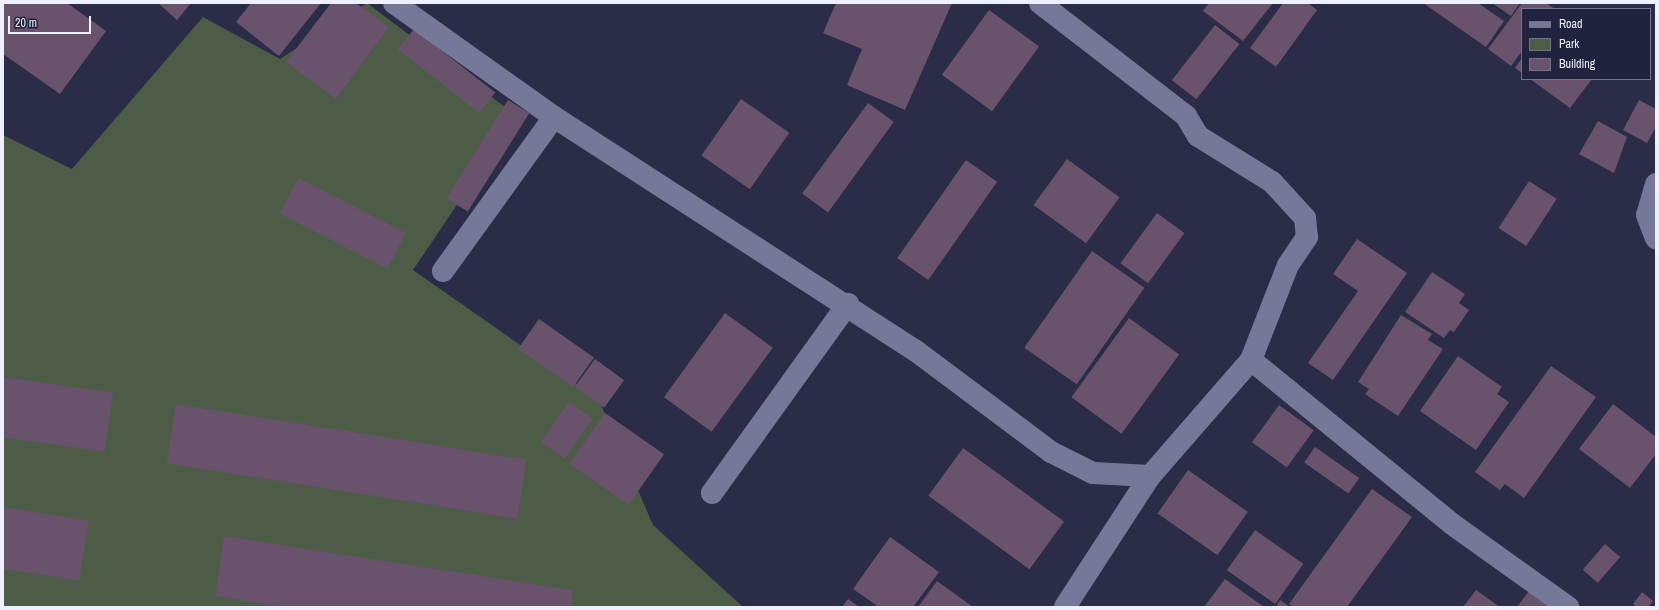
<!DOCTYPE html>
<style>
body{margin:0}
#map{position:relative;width:1659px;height:610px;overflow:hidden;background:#2b2c47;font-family:"Archivo Narrow",sans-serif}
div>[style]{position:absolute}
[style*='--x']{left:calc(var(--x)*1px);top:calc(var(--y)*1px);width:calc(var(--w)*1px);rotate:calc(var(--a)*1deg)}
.green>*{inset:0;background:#4c5c46}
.building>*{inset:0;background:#69526c;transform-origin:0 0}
.minor>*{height:22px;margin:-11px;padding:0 11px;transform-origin:11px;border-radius:11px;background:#757898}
span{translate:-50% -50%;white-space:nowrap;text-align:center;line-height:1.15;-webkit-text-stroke:4px #21223d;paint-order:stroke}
.frame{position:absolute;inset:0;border:4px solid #eef0ff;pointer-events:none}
.legend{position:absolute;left:1521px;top:8px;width:130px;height:72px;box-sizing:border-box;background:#21223d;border:1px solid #73748b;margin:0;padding:5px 7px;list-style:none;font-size:12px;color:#eef0ff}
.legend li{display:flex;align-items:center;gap:8px;height:20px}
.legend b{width:20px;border:1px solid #73748b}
.scale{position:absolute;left:8px;top:16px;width:83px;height:18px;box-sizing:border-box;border:2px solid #eef0ff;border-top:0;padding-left:5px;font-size:12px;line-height:14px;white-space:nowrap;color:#eef0ff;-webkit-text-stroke:3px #21223d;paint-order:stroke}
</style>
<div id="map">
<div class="green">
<div style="clip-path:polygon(367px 3px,517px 116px,413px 270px,599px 400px,653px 525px,743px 607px,3px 607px,3px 135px,72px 169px,203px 17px,280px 59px)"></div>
</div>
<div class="building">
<div style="clip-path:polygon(3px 3px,67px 3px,106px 31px,60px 94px,3px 54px)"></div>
<div style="clip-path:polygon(158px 3px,191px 3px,177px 20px)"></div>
<div style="clip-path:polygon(251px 3px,321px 3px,279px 56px,236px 22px)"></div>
<div style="clip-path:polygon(331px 3px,356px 3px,389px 27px,336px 99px,286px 62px)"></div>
<div style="clip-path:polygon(836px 3px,952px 3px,905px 110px,847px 85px,862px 49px,823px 33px)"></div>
<div style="clip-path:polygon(1209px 3px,1273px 3px,1243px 41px,1203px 11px)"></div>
<div style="clip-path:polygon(1283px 3px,1308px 3px,1317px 10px,1276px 67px,1250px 48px)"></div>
<div style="clip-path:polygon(1423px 3px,1478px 3px,1504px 21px,1486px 47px)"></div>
<div style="clip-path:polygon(1492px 3px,1520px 3px,1511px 16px)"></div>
<div style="clip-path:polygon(1522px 3px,1546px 3px,1555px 9px,1522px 9px,1522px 51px,1511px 66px,1488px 49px)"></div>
<div style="left:989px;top:10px;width:62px;height:80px;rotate:36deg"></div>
<div style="left:1215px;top:25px;width:31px;height:70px;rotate:38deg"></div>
<div style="left:414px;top:29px;width:103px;height:26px;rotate:38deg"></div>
<div style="clip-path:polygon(1522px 58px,1522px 73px,1515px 68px)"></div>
<div style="clip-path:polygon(1530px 79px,1592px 79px,1570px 108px)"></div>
<div style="left:741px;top:99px;width:59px;height:69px;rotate:35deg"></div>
<div style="left:508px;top:100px;width:25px;height:116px;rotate:32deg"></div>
<div style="clip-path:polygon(1639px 100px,1656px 109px,1656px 127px,1647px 143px,1623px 130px)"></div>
<div style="left:868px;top:103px;width:32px;height:112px;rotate:36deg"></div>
<div style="clip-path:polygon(1598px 121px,1627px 137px,1614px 173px,1579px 154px)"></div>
<div style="left:1067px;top:159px;width:65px;height:57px;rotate:36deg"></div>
<div style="left:966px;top:160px;width:38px;height:120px;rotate:35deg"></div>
<div style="left:298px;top:178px;width:121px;height:40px;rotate:27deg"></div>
<div style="left:1529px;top:181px;width:33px;height:56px;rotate:33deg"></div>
<div style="left:1157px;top:213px;width:34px;height:62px;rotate:36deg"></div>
<div style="clip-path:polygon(1357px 239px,1407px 273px,1333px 380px,1308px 363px,1358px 291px,1333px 274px)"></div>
<div style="left:1092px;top:251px;width:64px;height:118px;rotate:35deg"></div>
<div style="clip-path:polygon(1432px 272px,1465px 294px,1459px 303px,1469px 310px,1454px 332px,1450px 330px,1444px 338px,1405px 312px)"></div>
<div style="left:725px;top:313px;width:59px;height:104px;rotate:36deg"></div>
<div style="clip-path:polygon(1401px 315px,1432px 334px,1428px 340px,1443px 349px,1398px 416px,1365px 394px,1369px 389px,1358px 382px)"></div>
<div style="left:1129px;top:318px;width:62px;height:98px;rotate:36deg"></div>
<div style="left:539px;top:319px;width:67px;height:36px;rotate:35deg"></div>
<div style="clip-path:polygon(1458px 356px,1502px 387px,1497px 394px,1509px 402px,1476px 450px,1420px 411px)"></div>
<div style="left:595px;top:359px;width:36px;height:34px;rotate:36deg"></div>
<div style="clip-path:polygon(1551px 366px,1596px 397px,1524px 498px,1505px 484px,1500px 490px,1475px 472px)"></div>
<div style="left:3px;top:377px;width:111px;height:60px;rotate:8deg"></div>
<div style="left:569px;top:402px;width:29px;height:49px;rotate:35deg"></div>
<div style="left:176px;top:404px;width:355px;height:60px;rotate:9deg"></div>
<div style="clip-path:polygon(1613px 404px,1656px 437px,1656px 454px,1630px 488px,1579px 449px)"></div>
<div style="left:1279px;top:405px;width:43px;height:46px;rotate:36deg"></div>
<div style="left:605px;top:413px;width:72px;height:62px;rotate:35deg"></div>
<div style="left:1315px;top:447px;width:54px;height:19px;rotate:35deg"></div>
<div style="left:963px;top:448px;width:125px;height:59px;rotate:36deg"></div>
<div style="left:1188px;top:470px;width:73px;height:53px;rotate:35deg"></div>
<div style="clip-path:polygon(1372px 489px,1412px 517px,1347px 607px,1293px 607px,1289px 604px)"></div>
<div style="left:3px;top:507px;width:87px;height:61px;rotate:9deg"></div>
<div style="left:1255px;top:530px;width:59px;height:49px;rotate:35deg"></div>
<div style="clip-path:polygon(224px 536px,573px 590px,571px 607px,285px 607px,215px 596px)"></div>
<div style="clip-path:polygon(890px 537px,939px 572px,913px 607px,879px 607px,853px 589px)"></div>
<div style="left:1605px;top:544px;width:20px;height:34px;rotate:41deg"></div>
<div style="clip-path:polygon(1225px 579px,1264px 607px,1204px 607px)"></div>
<div style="clip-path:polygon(937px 581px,973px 607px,918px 607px)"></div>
<div style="clip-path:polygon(1476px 590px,1500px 607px,1463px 607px)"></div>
<div style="clip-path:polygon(1529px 591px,1550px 607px,1517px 607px)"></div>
<div style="clip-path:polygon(1642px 592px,1653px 601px,1648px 607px,1636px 607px,1633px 604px)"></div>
<div style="clip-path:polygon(848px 599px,859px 607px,842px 607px)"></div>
<div style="clip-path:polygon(1280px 600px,1290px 607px,1276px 607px)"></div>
</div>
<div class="minor">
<div style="--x:394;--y:3;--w:196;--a:35.5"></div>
<div style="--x:554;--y:117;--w:431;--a:32.9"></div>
<div style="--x:916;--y:351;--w:169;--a:36.8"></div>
<div style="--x:1051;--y:452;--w:47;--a:26.6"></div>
<div style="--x:1093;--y:473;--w:57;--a:3"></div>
<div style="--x:1040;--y:3;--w:185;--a:37.7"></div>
<div style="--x:1186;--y:116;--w:23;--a:59"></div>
<div style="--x:1198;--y:136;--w:87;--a:31.9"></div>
<div style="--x:1272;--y:182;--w:49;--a:47.5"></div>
<div style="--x:1305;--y:218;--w:19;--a:84"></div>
<div style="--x:1307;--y:237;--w:34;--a:124"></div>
<div style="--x:1288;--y:265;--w:102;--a:111.3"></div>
<div style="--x:1251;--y:360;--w:154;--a:131"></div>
<div style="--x:1150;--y:476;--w:156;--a:123"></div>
<div style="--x:1656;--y:184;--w:32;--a:106"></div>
<div style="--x:1647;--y:215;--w:25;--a:69"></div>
<div style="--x:443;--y:271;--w:190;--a:-54.2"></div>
<div style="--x:1251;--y:360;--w:259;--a:39.2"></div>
<div style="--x:1452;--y:524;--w:143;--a:35.6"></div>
<div style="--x:712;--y:493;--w:233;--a:-54.3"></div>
</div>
<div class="frame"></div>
<ul class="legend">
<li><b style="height:5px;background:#757898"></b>Road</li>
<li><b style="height:11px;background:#4c5c46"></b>Park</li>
<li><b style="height:11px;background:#69526c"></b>Building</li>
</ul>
<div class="scale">20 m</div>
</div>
